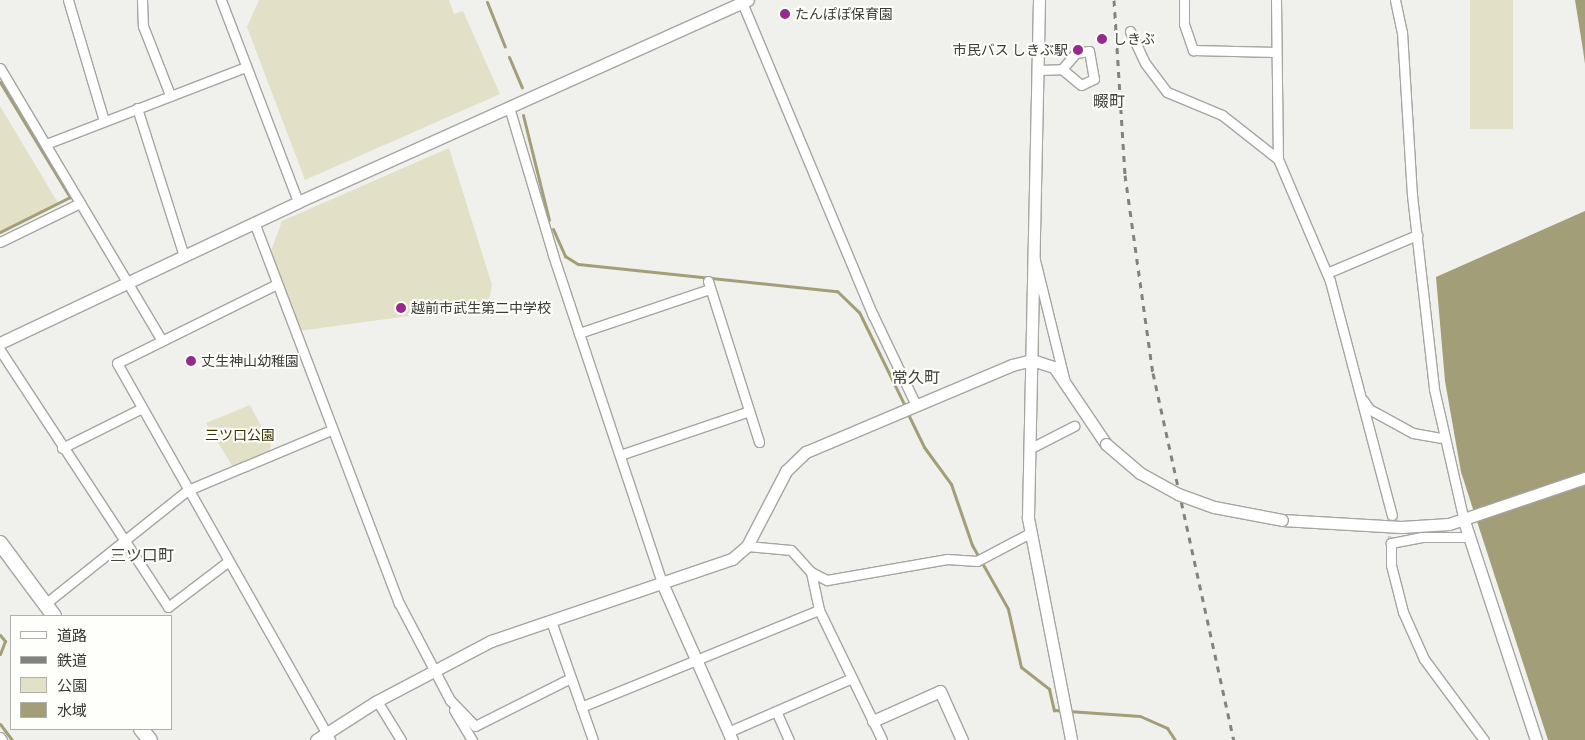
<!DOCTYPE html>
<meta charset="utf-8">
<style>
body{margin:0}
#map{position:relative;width:1585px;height:740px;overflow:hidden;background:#f0f0ed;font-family:"IBM Plex Sans","Noto Sans JP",sans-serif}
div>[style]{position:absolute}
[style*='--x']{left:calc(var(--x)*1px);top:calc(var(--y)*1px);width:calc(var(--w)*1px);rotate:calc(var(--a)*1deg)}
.green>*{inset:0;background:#e3e0c8;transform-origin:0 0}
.water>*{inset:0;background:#a29e78}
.stream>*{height:3px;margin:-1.5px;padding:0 1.5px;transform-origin:1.5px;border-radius:1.5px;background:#a29e78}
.pedestrian-tunnel>*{height:7px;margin-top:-3.5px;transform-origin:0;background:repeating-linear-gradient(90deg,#cbcbc9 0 7px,transparent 0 10.5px)}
.roads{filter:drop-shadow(1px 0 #a5a5a2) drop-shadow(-1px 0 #a5a5a2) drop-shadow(0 1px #a5a5a2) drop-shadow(0 -1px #a5a5a2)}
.minor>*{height:9px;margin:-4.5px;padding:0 4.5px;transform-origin:4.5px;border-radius:4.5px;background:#fff}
.tertiary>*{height:11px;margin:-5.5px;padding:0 5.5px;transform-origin:5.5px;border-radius:5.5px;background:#fff}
.primary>*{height:14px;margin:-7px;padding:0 7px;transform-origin:7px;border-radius:7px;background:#fff}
.rail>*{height:3px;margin-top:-1.5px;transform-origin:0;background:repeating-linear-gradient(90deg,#828280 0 6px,transparent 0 12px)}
.bridges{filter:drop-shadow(1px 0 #a5a5a2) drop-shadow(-1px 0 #a5a5a2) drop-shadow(0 1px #a5a5a2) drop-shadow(0 -1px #a5a5a2)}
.tertiary-bridge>*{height:11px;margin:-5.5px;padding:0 5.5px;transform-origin:5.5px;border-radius:5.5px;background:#fff}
.dots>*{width:14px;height:14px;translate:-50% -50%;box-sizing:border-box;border:2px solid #fefefa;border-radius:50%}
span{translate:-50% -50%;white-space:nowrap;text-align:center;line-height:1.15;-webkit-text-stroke:4px #fefefa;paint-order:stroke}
.poi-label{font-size:14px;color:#393938}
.left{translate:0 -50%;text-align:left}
.right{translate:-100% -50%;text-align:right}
.park-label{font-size:14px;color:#3a3400}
.quarter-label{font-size:16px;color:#434340}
.legend{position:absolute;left:10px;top:615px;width:162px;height:115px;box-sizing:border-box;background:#fefefa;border:1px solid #afafac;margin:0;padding:6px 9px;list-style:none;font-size:15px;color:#393938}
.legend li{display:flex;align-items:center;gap:10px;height:25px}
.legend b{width:25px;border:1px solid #afafac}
</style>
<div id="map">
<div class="green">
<div style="clip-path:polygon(259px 0,449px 0,454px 14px,463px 11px,500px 94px,305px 180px,247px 27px)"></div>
<div style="left:1470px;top:0;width:43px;height:129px"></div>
<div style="clip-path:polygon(0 106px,58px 203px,0 231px)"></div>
<div style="clip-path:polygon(449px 148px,492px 285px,489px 300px,481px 306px,299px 331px,271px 251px,282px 221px)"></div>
<div style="clip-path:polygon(250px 405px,271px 445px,269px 451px,233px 467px,206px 423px)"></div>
</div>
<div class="water">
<div style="clip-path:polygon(1575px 0,1585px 0,1585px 64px,1583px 50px)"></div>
<div style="clip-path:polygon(1585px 211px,1585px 740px,1548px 740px,1461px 472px,1445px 381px,1436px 277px)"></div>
</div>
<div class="stream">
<div style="--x:487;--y:2;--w:48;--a:68.2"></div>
<div style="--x:509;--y:57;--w:33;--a:67"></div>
<div style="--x:0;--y:82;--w:135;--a:58.7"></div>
<div style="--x:70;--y:197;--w:78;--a:153.4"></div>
<div style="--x:523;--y:115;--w:108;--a:76.1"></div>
<div style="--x:553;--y:229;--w:30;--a:66"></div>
<div style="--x:565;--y:256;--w:15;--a:32"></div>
<div style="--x:578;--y:264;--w:260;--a:6"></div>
<div style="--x:837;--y:291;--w:30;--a:44"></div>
<div style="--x:859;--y:312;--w:105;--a:63.9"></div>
<div style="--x:907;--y:412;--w:39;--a:64"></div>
<div style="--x:924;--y:447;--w:46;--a:53.9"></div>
<div style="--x:951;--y:484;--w:65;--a:71"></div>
<div style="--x:972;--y:545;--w:73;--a:60.6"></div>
<div style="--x:1008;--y:609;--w:59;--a:77.4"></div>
<div style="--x:1021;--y:667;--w:36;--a:38"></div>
<div style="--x:1049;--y:689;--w:22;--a:77"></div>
<div style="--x:1054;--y:710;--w:86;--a:4"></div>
<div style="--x:1140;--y:716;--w:30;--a:24"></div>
<div style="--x:1167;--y:728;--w:14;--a:56"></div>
<div style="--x:0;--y:635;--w:8;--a:50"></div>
<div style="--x:5;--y:641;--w:14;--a:111"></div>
<div style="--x:0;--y:724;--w:20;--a:53"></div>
</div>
<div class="pedestrian-tunnel">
<div style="--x:1391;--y:543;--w:19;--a:-87"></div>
</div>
<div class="roads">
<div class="minor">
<div style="--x:68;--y:0;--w:126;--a:73.4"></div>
<div style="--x:142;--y:0;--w:26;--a:88"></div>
<div style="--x:143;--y:26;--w:74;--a:68.6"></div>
<div style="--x:221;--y:0;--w:216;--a:69.1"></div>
<div style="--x:741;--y:0;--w:342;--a:67.3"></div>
<div style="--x:873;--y:315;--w:100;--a:64.5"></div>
<div style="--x:1184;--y:0;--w:24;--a:90"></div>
<div style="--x:1184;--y:24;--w:28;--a:71"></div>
<div style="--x:1193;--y:50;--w:83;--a:1.4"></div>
<div style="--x:1276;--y:0;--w:159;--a:89.3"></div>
<div style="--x:1278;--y:159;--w:133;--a:66.9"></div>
<div style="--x:1330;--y:281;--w:242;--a:75.2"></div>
<div style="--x:1395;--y:0;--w:33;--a:78"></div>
<div style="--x:1402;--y:32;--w:163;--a:86.5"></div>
<div style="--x:1412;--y:195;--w:195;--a:83.5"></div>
<div style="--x:1434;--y:389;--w:135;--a:77.2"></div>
<div style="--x:1130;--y:31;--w:35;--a:65"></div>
<div style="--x:1145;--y:63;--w:36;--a:53"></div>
<div style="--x:1167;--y:92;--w:60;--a:22.7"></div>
<div style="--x:1222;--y:115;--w:71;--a:38.2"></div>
<div style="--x:1089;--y:51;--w:28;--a:80"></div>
<div style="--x:1094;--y:79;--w:14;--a:155"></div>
<div style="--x:1081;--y:85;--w:25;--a:-140"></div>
<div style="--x:1062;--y:69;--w:21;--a:-49"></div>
<div style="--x:1076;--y:53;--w:13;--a:-9"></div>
<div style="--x:0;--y:68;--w:317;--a:59.3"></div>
<div style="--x:1038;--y:70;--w:24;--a:-2"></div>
<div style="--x:509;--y:107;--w:154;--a:73.4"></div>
<div style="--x:553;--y:255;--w:346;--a:71.6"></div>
<div style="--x:137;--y:108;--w:155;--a:72.4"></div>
<div style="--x:46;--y:144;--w:214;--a:-21.1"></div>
<div style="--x:254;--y:222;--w:408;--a:69.2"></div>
<div style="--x:399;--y:603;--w:110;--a:62.3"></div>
<div style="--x:450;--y:700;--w:36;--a:46"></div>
<div style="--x:475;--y:726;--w:107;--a:-26.6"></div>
<div style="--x:0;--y:242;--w:89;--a:-26"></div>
<div style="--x:1034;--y:256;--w:130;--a:76.2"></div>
<div style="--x:1327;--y:273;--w:98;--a:-22.9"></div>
<div style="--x:708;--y:281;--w:169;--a:72.4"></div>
<div style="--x:277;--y:284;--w:178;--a:153.7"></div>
<div style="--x:117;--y:363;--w:433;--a:60.5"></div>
<div style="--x:579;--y:333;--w:138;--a:-18.6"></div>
<div style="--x:0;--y:350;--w:307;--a:56.8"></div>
<div style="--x:168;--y:607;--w:73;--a:-37.2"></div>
<div style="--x:1363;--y:400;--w:11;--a:56"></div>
<div style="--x:1369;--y:409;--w:50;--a:28.6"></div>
<div style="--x:1413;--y:433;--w:28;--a:10"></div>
<div style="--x:62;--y:448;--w:89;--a:-26.6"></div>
<div style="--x:1029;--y:449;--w:51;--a:-27.1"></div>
<div style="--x:620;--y:455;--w:136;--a:-18.8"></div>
<div style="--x:1469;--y:537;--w:47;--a:180"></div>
<div style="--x:1422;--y:537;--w:32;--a:169"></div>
<div style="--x:1391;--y:543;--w:22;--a:90"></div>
<div style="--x:1391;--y:565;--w:49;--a:75.7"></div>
<div style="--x:1403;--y:612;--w:51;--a:65.9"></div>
<div style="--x:1424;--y:659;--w:101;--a:53.5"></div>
<div style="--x:747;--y:546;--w:44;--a:5.2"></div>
<div style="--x:791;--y:550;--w:30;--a:48"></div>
<div style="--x:811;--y:572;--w:18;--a:27"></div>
<div style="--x:827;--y:580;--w:122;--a:-9.9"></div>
<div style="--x:947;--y:559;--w:30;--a:4"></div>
<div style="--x:977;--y:561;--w:60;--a:-27.8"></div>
<div style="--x:811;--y:572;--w:39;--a:78"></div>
<div style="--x:819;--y:610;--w:144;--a:64.1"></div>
<div style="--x:45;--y:604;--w:183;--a:-38.6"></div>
<div style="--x:188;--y:490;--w:153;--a:-22.7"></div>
<div style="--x:551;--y:621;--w:126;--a:70.6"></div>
<div style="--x:377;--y:701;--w:46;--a:58.4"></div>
<div style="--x:581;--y:707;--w:257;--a:-22.2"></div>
<div style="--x:454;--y:710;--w:35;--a:59"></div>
<div style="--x:776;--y:711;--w:32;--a:66"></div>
<div style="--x:728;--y:732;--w:135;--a:-23.5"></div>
<div style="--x:0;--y:737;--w:4;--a:56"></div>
</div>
<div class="tertiary">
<div style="--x:1039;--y:0;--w:518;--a:91.22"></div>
<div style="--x:1028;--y:518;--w:226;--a:79"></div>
<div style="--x:0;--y:343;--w:330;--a:-25.3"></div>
<div style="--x:298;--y:202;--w:493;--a:-24.2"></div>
<div style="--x:1282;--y:520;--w:119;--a:3.4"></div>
<div style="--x:1401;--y:527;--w:48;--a:-3.6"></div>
<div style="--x:1449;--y:524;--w:144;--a:-18.7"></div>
<div style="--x:1464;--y:521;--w:231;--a:71.8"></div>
<div style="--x:662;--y:583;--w:172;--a:66"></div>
<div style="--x:873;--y:721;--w:73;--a:-24.1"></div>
<div style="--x:940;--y:691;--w:54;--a:65.8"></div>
<div style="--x:316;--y:740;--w:72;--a:-32.6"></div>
<div style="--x:377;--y:701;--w:129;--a:-27.8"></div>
<div style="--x:491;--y:641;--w:255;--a:-18.8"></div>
<div style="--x:732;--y:559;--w:20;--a:-41"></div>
<div style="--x:747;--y:546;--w:85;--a:-62.5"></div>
<div style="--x:786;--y:471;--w:28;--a:-44"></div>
<div style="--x:806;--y:452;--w:224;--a:-22.9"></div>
<div style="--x:1012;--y:365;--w:21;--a:-14"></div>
<div style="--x:1032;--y:360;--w:23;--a:18"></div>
<div style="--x:1054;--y:367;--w:93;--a:56"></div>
</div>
<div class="primary">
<div style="--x:0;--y:543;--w:91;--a:53.5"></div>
<div style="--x:141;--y:729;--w:14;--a:51"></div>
</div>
</div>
<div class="rail">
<div style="--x:1114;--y:0;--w:175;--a:86.4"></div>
<div style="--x:1125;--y:175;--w:200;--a:82"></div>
<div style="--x:1153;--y:373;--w:376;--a:77.6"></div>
</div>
<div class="bridges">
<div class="tertiary-bridge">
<div style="--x:1106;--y:444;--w:45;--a:40.5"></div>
<div style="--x:1140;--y:473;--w:43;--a:28.9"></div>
<div style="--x:1178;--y:494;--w:38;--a:20"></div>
<div style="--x:1214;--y:507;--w:69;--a:10.8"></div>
</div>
</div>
<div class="dots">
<div style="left:785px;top:14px;background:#96298a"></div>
<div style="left:1102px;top:39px;background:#96298a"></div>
<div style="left:1078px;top:50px;background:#96298a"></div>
<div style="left:401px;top:308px;background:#96298a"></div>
<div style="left:191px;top:361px;background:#96298a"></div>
</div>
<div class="poi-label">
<span class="left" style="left:795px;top:14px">たんぽぽ保育園</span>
<span class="left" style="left:1113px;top:39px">しきぶ</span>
<span class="right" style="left:1068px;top:50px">市民バス しきぶ駅</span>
<span class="left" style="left:411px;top:308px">越前市武生第二中学校</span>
<span class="left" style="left:201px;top:361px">丈生神山幼稚園</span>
</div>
<div class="park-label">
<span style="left:240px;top:435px">三ツ口公園</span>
</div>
<div class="quarter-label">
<span style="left:1109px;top:101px">畷町</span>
<span style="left:916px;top:377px">常久町</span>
<span style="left:142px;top:555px">三ツ口町</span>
</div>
<ul class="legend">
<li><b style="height:6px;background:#fff"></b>道路</li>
<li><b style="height:6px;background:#828280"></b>鉄道</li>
<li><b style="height:14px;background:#e3e0c8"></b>公園</li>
<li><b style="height:14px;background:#a29e78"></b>水域</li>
</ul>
</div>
